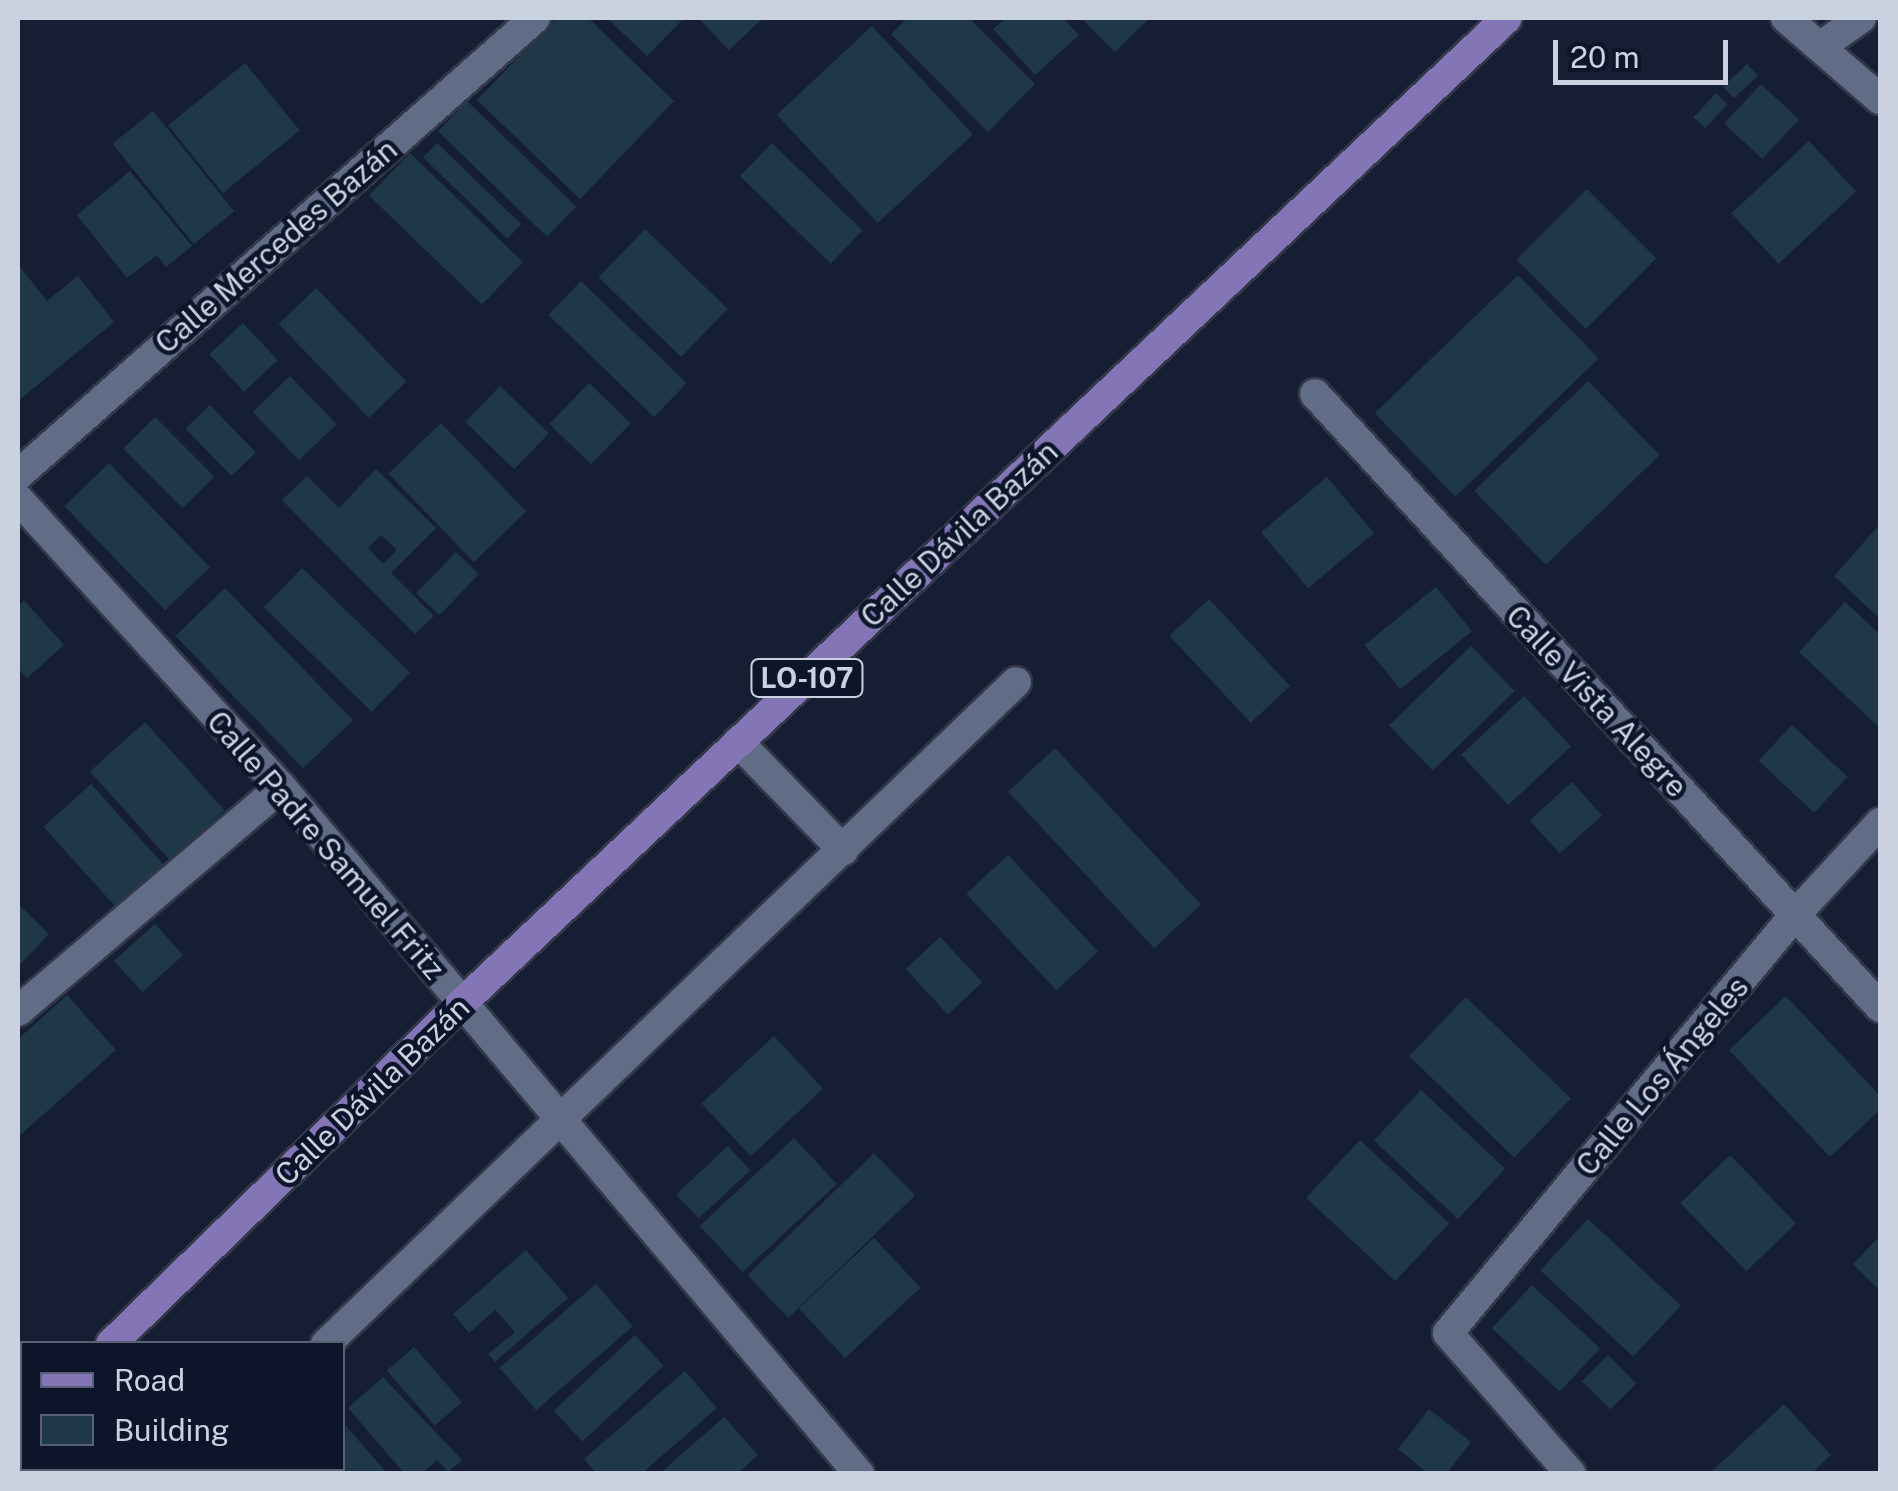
<!DOCTYPE html>
<meta charset="utf-8">
<style>
body{margin:0}
#map{position:relative;width:1898px;height:1491px;overflow:hidden;background:#161e34;font-family:"Public Sans",sans-serif}
div>[style]{position:absolute}
[style*='--x']{left:calc(var(--x)*1px);top:calc(var(--y)*1px);width:calc(var(--w)*1px);rotate:calc(var(--a)*1deg)}
.building>*{inset:0;background:#1e3847;transform-origin:0 0}
.roads{filter:drop-shadow(2px 0 #33384a) drop-shadow(-2px 0 #33384a) drop-shadow(0 2px #33384a) drop-shadow(0 -2px #33384a)}
.minor>*{height:30px;margin:-15px;padding:0 15px;transform-origin:15px;border-radius:15px;background:#616c87}
.major>*{height:30px;margin:-15px;padding:0 15px;transform-origin:15px;border-radius:15px;background:#8476b6}
span{translate:-50% -50%;white-space:nowrap;text-align:center;line-height:1.15;-webkit-text-stroke:9px #0d152a;paint-order:stroke}
.shield-label span{padding:2px 8px;background:#0d152a;border:2px solid;border-radius:8px;-webkit-text-stroke-width:0}
.shield-label{font-size:28px;color:#cad1e0;font-weight:700}
.street-label{font-size:30px;color:#cad1e0}
.frame{position:absolute;inset:0;border:20px solid #cad1e0;pointer-events:none}
.legend{position:absolute;left:20px;top:1341px;width:325px;height:130px;box-sizing:border-box;background:#0d152a;border:2px solid #596073;margin:0;padding:12px 18px;list-style:none;font-size:30px;color:#cad1e0}
.legend li{display:flex;align-items:center;gap:20px;height:50px}
.legend b{width:50px;border:2px solid #596073}
.scale{position:absolute;left:1553px;top:40px;width:175px;height:45px;box-sizing:border-box;border:5px solid #cad1e0;border-top:0;padding-left:12px;font-size:30px;line-height:35px;white-space:nowrap;color:#cad1e0;-webkit-text-stroke:8px #0d152a;paint-order:stroke}
</style>
<div id="map">
<div class="building">
<div style="clip-path:polygon(556px 18px,588px 18px,674px 101px,580px 199px,477px 100px)"></div>
<div style="clip-path:polygon(607px 18px,684px 18px,647px 56px)"></div>
<div style="clip-path:polygon(698px 18px,763px 18px,729px 50px)"></div>
<div style="clip-path:polygon(908px 18px,969px 18px,1035px 84px,988px 132px,891px 34px)"></div>
<div style="clip-path:polygon(1006px 18px,1063px 18px,1079px 35px,1035px 75px,993px 29px)"></div>
<div style="clip-path:polygon(1081px 18px,1150px 18px,1115px 52px)"></div>
<div style="left:872px;top:26px;width:148px;height:130px;rotate:47deg"></div>
<div style="left:245px;top:63px;width:87px;height:99px;rotate:51deg"></div>
<div style="left:1747px;top:64px;width:16px;height:33px;rotate:47deg"></div>
<div style="left:1761px;top:84px;width:52px;height:54px;rotate:43deg"></div>
<div style="left:1716px;top:93px;width:16px;height:33px;rotate:43deg"></div>
<div style="left:467px;top:101px;width:152px;height:42px;rotate:44deg"></div>
<div style="left:153px;top:111px;width:129px;height:52px;rotate:51deg"></div>
<div style="left:1809px;top:141px;width:69px;height:106px;rotate:47deg"></div>
<div style="left:437px;top:143px;width:117px;height:20px;rotate:44deg"></div>
<div style="left:772px;top:143px;width:126px;height:46px;rotate:44deg"></div>
<div style="left:410px;top:153px;width:157px;height:59px;rotate:44deg"></div>
<div style="clip-path:polygon(130px 171px,192px 246px,166px 267px,157px 255px,127px 278px,77px 215px)"></div>
<div style="left:1587px;top:189px;width:98px;height:100px;rotate:45deg"></div>
<div style="left:645px;top:229px;width:115px;height:67px;rotate:44deg"></div>
<div style="clip-path:polygon(18px 264px,47px 301px,78px 276px,114px 322px,18px 401px)"></div>
<div style="left:1518px;top:275px;width:116px;height:199px;rotate:46deg"></div>
<div style="left:581px;top:281px;width:147px;height:47px;rotate:44deg"></div>
<div style="left:316px;top:288px;width:130px;height:52px;rotate:46deg"></div>
<div style="left:243px;top:323px;width:51px;height:46px;rotate:47deg"></div>
<div style="left:290px;top:376px;width:67px;height:52px;rotate:46deg"></div>
<div style="left:1588px;top:381px;width:103px;height:158px;rotate:46deg"></div>
<div style="left:589px;top:383px;width:58px;height:57px;rotate:44deg"></div>
<div style="left:500px;top:386px;width:68px;height:50px;rotate:44deg"></div>
<div style="left:210px;top:405px;width:66px;height:34px;rotate:46deg"></div>
<div style="left:155px;top:417px;width:84px;height:45px;rotate:45deg"></div>
<div style="left:441px;top:423px;width:123px;height:73px;rotate:46deg"></div>
<div style="left:109px;top:463px;width:145px;height:62px;rotate:46deg"></div>
<div style="clip-path:polygon(evenodd,376px 469px,436px 528px,391px 573px,434px 616px,415px 634px,282px 500px,307px 476px,339px 508px,376px 469px,381px 535px,397px 550px,383px 564px,368px 548px,381px 535px)"></div>
<div style="left:1327px;top:477px;width:73px;height:86px;rotate:50deg"></div>
<div style="clip-path:polygon(1880px 524px,1880px 619px,1834px 576px)"></div>
<div style="left:456px;top:552px;width:32px;height:57px;rotate:44deg"></div>
<div style="left:302px;top:568px;width:150px;height:55px;rotate:44deg"></div>
<div style="left:1436px;top:587px;width:57px;height:92px;rotate:51deg"></div>
<div style="left:225px;top:588px;width:184px;height:69px;rotate:46deg"></div>
<div style="left:1209px;top:599px;width:119px;height:54px;rotate:47deg"></div>
<div style="clip-path:polygon(24px 600px,64px 645px,27px 678px,18px 668px,18px 607px)"></div>
<div style="clip-path:polygon(1845px 602px,1880px 634px,1880px 728px,1799px 652px)"></div>
<div style="left:1471px;top:646px;width:63px;height:114px;rotate:46deg"></div>
<div style="left:1524px;top:696px;width:69px;height:86px;rotate:47deg"></div>
<div style="left:145px;top:722px;width:119px;height:74px;rotate:48deg"></div>
<div style="left:1792px;top:725px;width:76px;height:49px;rotate:43deg"></div>
<div style="left:1055px;top:748px;width:214px;height:64px;rotate:47deg"></div>
<div style="left:1572px;top:782px;width:45px;height:57px;rotate:48deg"></div>
<div style="left:91px;top:784px;width:108px;height:64px;rotate:48deg"></div>
<div style="left:1008px;top:855px;width:132px;height:57px;rotate:47deg"></div>
<div style="clip-path:polygon(18px 904px,49px 934px,18px 967px)"></div>
<div style="left:155px;top:924px;width:42px;height:55px;rotate:48deg"></div>
<div style="left:940px;top:937px;width:62px;height:47px;rotate:47deg"></div>
<div style="clip-path:polygon(67px 995px,116px 1050px,18px 1137px,18px 1039px)"></div>
<div style="clip-path:polygon(1786px 996px,1880px 1096px,1880px 1110px,1830px 1157px,1729px 1050px)"></div>
<div style="left:1466px;top:997px;width:146px;height:82px;rotate:44deg"></div>
<div style="left:774px;top:1036px;width:72px;height:99px;rotate:47deg"></div>
<div style="left:1421px;top:1090px;width:115px;height:69px;rotate:43deg"></div>
<div style="left:794px;top:1138px;width:63px;height:129px;rotate:47deg"></div>
<div style="left:1360px;top:1140px;width:122px;height:79px;rotate:43deg"></div>
<div style="left:728px;top:1146px;width:33px;height:71px;rotate:47deg"></div>
<div style="left:874px;top:1153px;width:59px;height:176px;rotate:46deg"></div>
<div style="left:1730px;top:1155px;width:95px;height:69px;rotate:46deg"></div>
<div style="left:1588px;top:1219px;width:127px;height:70px;rotate:43deg"></div>
<div style="clip-path:polygon(1880px 1236px,1880px 1291px,1853px 1264px)"></div>
<div style="left:874px;top:1238px;width:68px;height:103px;rotate:47deg"></div>
<div style="clip-path:polygon(526px 1250px,568px 1298px,495px 1362px,488px 1354px,515px 1332px,495px 1310px,469px 1333px,453px 1314px)"></div>
<div style="left:596px;top:1284px;width:56px;height:128px;rotate:49deg"></div>
<div style="left:1532px;top:1285px;width:93px;height:59px;rotate:43deg"></div>
<div style="left:635px;top:1335px;width:42px;height:111px;rotate:47deg"></div>
<div style="left:414px;top:1347px;width:73px;height:36px;rotate:49deg"></div>
<div style="left:1608px;top:1355px;width:40px;height:37px;rotate:45deg"></div>
<div style="clip-path:polygon(685px 1371px,717px 1408px,641px 1474px,597px 1474px,584px 1459px)"></div>
<div style="clip-path:polygon(383px 1377px,462px 1460px,448px 1472px,437px 1460px,422px 1474px,405px 1474px,348px 1408px)"></div>
<div style="clip-path:polygon(1784px 1404px,1831px 1455px,1811px 1474px,1709px 1474px)"></div>
<div style="clip-path:polygon(1429px 1409px,1471px 1442px,1446px 1474px,1429px 1474px,1398px 1449px)"></div>
<div style="clip-path:polygon(724px 1417px,758px 1455px,737px 1474px,659px 1474px)"></div>
<div style="clip-path:polygon(346px 1426px,388px 1474px,318px 1474px,314px 1468px,342px 1468px)"></div>
</div>
<div class="roads">
<div class="minor">
<div style="--x:1786;--y:18;--w:124;--a:40.8"></div>
<div style="--x:1820;--y:47;--w:50;--a:-35.3"></div>
<div style="--x:1315;--y:394;--w:834;--a:47.33"></div>
<div style="--x:18;--y:475;--w:690;--a:-41.47"></div>
<div style="--x:18;--y:499;--w:390;--a:47.6"></div>
<div style="--x:281;--y:787;--w:898;--a:49.92"></div>
<div style="--x:738;--y:742;--w:151;--a:45.8"></div>
<div style="--x:18;--y:1011;--w:345;--a:-40.4"></div>
<div style="--x:326;--y:1344;--w:956;--a:-43.81"></div>
<div style="--x:186;--y:1474;--w:8;--a:-45"></div>
<div style="--x:1571;--y:1474;--w:187;--a:-131.1"></div>
<div style="--x:1448;--y:1333;--w:542;--a:-50.32"></div>
<div style="--x:1794;--y:916;--w:127;--a:-47.2"></div>
</div>
<div class="major">
<div style="--x:111;--y:1344;--w:488;--a:-44.2"></div>
<div style="--x:461;--y:1004;--w:1437;--a:-43.31"></div>
<div style="--x:18;--y:1435;--w:6;--a:-51"></div>
</div>
</div>
<div class="shield-label">
<span style="left:807px;top:678px">LO-107</span>
</div>
<div class="street-label">
<span style="left:276px;top:246px;rotate:-41deg">Calle Mercedes Bazán</span>
<span style="left:959px;top:534px;rotate:-43deg">Calle Dávila Bazán</span>
<span style="left:1597px;top:701px;rotate:47deg">Calle Vista Alegre</span>
<span style="left:326px;top:845px;rotate:49deg">Calle Padre Samuel Fritz</span>
<span style="left:1662px;top:1076px;rotate:-50deg">Calle Los Ángeles</span>
<span style="left:372px;top:1091px;rotate:-44deg">Calle Dávila Bazán</span>
</div>
<div class="frame"></div>
<ul class="legend">
<li><b style="height:12px;background:#8476b6"></b>Road</li>
<li><b style="height:28px;background:#1e3847"></b>Building</li>
</ul>
<div class="scale">20 m</div>
</div>
